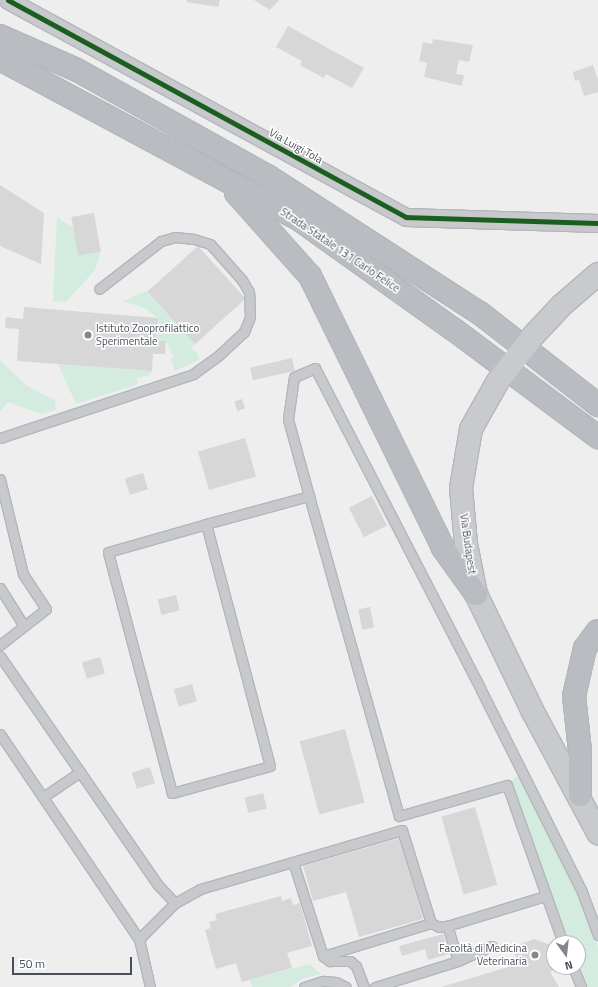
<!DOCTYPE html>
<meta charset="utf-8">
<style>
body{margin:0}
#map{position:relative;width:598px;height:987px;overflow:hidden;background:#eee;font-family:"Titillium Web",sans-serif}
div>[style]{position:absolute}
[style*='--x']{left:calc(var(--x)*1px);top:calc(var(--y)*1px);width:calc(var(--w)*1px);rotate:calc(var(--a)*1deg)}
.green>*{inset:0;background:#d4ecdf}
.building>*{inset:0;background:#d7d7d8;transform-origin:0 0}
.roads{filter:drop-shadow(1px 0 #b3b7bc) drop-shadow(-1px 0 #b3b7bc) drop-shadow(0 1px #b3b7bc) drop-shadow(0 -1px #b3b7bc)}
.lane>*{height:9px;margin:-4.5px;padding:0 4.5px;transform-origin:4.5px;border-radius:4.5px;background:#c8c9cc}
.street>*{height:17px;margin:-8.5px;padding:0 8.5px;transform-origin:8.5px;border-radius:8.5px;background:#c8c9cc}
.secondary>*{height:22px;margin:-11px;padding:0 11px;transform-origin:11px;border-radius:11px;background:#c9cacd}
.highway>*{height:22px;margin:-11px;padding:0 11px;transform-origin:11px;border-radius:11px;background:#b9bdc2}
.secondary-bridge>*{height:22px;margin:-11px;padding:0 11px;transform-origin:11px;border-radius:11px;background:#c9cacd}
.cycleway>*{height:5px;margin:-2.5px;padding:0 2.5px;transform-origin:2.5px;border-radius:2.5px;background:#1b5e20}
.dots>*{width:11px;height:11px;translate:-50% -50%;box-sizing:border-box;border:2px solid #fff;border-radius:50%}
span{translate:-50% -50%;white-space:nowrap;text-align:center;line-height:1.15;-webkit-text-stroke:3px #fff;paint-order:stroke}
.street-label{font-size:11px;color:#474f59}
.poi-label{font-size:11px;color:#474f59}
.left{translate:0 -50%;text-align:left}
.right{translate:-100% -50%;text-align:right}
.north{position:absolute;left:546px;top:935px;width:40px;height:40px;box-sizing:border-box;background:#fff;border:1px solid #b5b9bd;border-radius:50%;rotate:165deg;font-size:11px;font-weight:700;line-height:16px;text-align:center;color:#474f59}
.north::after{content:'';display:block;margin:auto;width:14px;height:18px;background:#81878d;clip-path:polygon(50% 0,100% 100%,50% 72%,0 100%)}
.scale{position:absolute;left:12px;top:957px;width:120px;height:18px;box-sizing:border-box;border:2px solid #474f59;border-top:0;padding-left:5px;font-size:12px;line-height:14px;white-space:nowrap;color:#474f59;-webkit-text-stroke:3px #fff;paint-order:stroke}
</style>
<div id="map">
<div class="green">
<div style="clip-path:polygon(57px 217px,73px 228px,78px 254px,101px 251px,95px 270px,66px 302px,53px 301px)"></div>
<div style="clip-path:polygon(147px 291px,194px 343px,192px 350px,197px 352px,199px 360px,175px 371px,171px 358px,174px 357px,166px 341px,156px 341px,158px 318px,144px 308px,123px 301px)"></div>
<div style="clip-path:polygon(0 360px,27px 386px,55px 400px,56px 410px,41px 414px,8px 402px,0 412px)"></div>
<div style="clip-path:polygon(58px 364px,152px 371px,148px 376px,137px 378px,138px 384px,76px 404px)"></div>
<div style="clip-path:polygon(520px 774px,578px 891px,594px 931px,598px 947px,598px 987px,583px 987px,575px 967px,578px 967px,578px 943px,566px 943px,508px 784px)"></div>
<div style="clip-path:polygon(310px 964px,321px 974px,304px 978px,290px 987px,252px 987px,250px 980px)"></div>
</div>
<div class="building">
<div style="clip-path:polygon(187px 0,220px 0,218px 7px,187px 2px)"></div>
<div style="clip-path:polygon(254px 0,279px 0,270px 10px)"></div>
<div style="clip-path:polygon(288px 26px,364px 68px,352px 88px,326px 74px,324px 78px,300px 65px,302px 61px,276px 47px)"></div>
<div style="clip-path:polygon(433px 39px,473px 45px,469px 62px,459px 60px,456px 74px,464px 75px,462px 86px,424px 77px,427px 63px,419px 61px,423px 42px,432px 44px)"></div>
<div style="clip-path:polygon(593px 65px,598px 80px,598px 92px,584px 96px,579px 80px,575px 81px,573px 72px)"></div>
<div style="clip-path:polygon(0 185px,44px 213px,41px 264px,0 246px)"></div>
<div style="left:94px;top:213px;width:39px;height:23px;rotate:80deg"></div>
<div style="left:198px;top:246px;width:71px;height:68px;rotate:48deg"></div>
<div style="clip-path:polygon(24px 307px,158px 318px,156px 341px,166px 341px,165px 354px,153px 354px,152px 371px,17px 361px,19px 329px,5px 328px,6px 317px,23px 319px)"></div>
<div style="left:292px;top:358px;width:13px;height:43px;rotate:77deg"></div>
<div style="left:242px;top:399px;width:10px;height:8px;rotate:73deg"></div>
<div style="left:245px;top:438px;width:40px;height:49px;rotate:74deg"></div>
<div style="left:143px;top:473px;width:17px;height:19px;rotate:73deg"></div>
<div style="left:372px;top:496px;width:33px;height:26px;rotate:63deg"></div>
<div style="left:176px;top:595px;width:16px;height:19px;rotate:76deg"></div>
<div style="left:370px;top:607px;width:21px;height:12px;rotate:79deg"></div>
<div style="left:100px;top:657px;width:17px;height:19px;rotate:73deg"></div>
<div style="left:192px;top:684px;width:18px;height:19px;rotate:74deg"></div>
<div style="left:345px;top:729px;width:76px;height:47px;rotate:75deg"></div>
<div style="left:150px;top:767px;width:17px;height:19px;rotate:73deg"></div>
<div style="left:263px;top:793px;width:16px;height:19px;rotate:76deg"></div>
<div style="left:475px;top:807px;width:81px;height:35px;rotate:74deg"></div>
<div style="clip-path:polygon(400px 838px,423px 919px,359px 937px,346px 892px,313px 901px,303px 866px)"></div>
<div style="clip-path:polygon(281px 896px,282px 901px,291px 898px,293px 905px,300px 903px,312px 946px,287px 953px,292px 968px,242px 982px,236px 963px,216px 969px,205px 930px,211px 928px,209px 922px,217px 920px,215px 914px)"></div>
<div style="clip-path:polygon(443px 934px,449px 954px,428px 960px,425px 949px,402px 956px,399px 946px)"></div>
<div style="clip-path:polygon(534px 939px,554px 946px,554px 967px,560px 967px,550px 972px,559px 987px,441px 987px,518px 964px,513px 947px)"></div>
</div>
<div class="roads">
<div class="lane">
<div style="--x:0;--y:438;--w:203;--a:-18.3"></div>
<div style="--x:193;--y:374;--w:31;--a:-36"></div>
<div style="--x:218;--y:356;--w:35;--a:-43"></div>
<div style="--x:244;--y:332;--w:16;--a:-68"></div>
<div style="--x:250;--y:317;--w:25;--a:-92"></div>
<div style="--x:249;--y:292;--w:14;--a:-120"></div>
<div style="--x:242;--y:280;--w:48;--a:-131.6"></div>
<div style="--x:210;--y:244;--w:17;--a:-163"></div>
<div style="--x:194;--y:239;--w:19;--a:-174"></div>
<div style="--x:175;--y:237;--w:15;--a:164"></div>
<div style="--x:161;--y:241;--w:78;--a:142.3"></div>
<div style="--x:0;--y:479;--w:98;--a:76.4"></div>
<div style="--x:23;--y:574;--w:42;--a:56.7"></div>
<div style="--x:46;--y:609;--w:58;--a:142"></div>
<div style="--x:309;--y:496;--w:80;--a:-105.3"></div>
<div style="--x:288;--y:419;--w:42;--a:-81.9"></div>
<div style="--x:294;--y:377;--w:23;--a:-23"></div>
<div style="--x:315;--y:368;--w:362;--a:62.7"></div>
<div style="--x:481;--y:690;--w:226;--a:63.4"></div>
<div style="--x:582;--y:892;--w:46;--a:69.6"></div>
<div style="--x:206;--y:524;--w:250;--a:75.2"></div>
<div style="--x:270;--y:766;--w:102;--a:164.6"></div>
<div style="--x:172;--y:793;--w:249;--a:-104.9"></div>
<div style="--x:108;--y:552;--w:102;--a:-15.9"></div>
<div style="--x:206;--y:524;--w:107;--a:-15.2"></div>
<div style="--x:309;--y:496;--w:332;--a:74.3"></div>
<div style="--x:399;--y:816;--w:112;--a:-16"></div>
<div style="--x:507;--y:785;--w:168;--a:70.5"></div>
<div style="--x:0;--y:588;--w:45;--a:57.7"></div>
<div style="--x:0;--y:656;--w:278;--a:55.4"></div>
<div style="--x:158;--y:885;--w:25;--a:47"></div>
<div style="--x:0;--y:734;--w:248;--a:55.9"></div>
<div style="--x:139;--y:939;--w:49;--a:77.1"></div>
<div style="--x:43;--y:797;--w:45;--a:-34"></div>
<div style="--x:293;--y:862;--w:99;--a:72.3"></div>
<div style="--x:323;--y:956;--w:9;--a:36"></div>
<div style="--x:330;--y:961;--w:20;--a:0"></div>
<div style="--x:350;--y:961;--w:8;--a:40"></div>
<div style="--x:356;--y:966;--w:22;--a:69"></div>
<div style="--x:139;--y:939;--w:51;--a:-45"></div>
<div style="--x:175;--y:903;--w:29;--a:-29"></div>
<div style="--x:200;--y:889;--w:210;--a:-16.3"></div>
<div style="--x:402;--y:830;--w:97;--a:72.7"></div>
<div style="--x:431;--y:923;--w:9;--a:27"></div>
<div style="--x:439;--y:927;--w:8;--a:-7"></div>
<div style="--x:323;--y:956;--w:113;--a:-17"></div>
<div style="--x:458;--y:961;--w:37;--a:-107"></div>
<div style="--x:447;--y:926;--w:102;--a:-17"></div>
<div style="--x:573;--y:967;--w:22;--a:68"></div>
<div style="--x:304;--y:987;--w:20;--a:-18"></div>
<div style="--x:323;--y:981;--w:13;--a:4"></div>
<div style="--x:336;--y:982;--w:11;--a:27"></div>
<div style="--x:375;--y:987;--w:87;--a:-17.4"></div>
<div style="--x:458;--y:961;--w:37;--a:-24"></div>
</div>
<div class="street">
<div style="--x:8;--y:0;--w:453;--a:28.6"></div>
<div style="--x:406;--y:217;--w:192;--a:1.8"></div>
</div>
<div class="secondary">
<div style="--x:533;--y:336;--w:42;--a:-46.9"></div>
<div style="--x:562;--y:305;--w:48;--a:-40.7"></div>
<div style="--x:498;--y:381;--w:55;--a:119.4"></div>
<div style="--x:471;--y:429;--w:60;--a:99.6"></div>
<div style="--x:461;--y:488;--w:56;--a:84.9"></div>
<div style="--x:466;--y:544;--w:51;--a:78.7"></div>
<div style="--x:476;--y:594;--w:129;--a:64.2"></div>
<div style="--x:532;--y:710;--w:140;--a:61.8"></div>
</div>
<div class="highway">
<div style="--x:0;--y:36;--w:84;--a:23.8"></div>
<div style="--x:77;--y:70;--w:220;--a:29.1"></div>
<div style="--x:269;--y:177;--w:252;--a:32.9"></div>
<div style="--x:481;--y:314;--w:148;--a:37.9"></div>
<div style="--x:0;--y:59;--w:340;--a:28.2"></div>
<div style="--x:300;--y:220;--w:188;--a:35.5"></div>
<div style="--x:453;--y:329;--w:181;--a:36.7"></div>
<div style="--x:236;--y:193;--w:111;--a:48.3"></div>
<div style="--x:310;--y:276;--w:303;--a:63.9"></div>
<div style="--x:443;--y:548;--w:57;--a:54.3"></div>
<div style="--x:580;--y:795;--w:44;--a:-90"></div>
<div style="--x:580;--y:751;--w:55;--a:-96.2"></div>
<div style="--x:574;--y:696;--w:49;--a:-77.1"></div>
<div style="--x:585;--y:648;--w:21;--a:-53"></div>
</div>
</div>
<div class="secondary-bridge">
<div style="--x:498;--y:381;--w:57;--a:-52.1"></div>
</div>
<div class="cycleway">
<div style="--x:8;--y:0;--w:453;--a:28.6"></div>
<div style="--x:406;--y:217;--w:192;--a:1.8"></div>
</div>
<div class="dots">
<div style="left:88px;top:335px;background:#81878d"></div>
<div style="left:535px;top:955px;background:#81878d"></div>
</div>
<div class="street-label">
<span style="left:296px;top:146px;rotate:29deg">Via Luigi Tola</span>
<span style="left:340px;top:250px;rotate:34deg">Strada Statale 131 Carlo Felice</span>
<span style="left:468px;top:544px;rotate:82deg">Via Budapest</span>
</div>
<div class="poi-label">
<span class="left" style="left:96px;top:335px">Istituto Zooprofilattico<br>Sperimentale</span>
<span class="right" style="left:527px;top:955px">Facoltà di Medicina<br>Veterinaria</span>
</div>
<div class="north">N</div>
<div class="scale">50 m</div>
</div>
